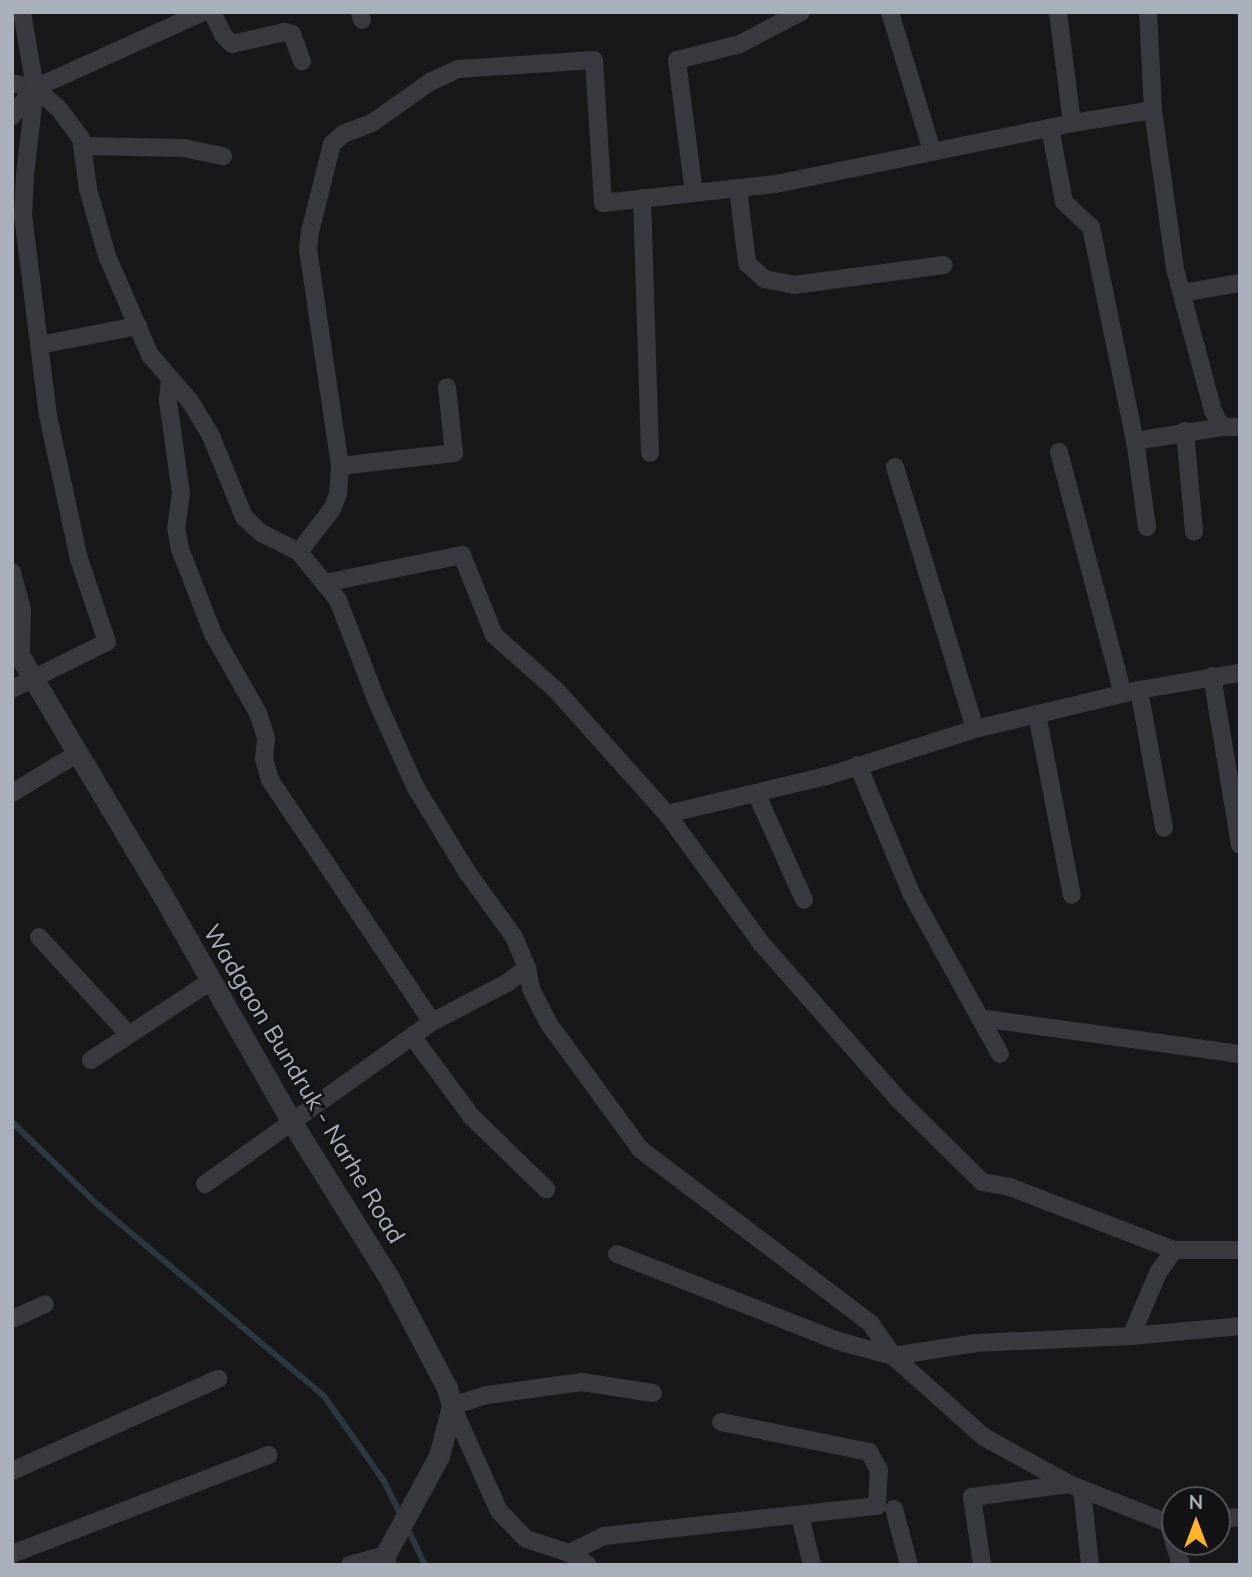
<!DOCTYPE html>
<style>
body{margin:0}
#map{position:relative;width:1252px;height:1577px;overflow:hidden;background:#18181a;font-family:Mulish,sans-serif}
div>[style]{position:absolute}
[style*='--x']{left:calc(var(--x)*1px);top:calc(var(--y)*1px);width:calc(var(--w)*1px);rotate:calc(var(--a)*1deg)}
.stream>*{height:6px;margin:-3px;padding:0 3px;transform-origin:3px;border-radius:3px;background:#2c3840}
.minor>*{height:18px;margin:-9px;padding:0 9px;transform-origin:9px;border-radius:9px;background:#383a40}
.tertiary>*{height:21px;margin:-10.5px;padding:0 10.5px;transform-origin:10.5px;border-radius:10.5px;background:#383a40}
span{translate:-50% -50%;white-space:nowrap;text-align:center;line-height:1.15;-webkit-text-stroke:5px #131315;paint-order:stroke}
.street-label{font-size:24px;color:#a9afbb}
.frame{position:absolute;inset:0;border:14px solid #a9afbb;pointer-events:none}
.north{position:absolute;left:1161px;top:1486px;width:70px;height:70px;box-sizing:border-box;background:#131315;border:2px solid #4f5157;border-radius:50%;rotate:0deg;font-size:19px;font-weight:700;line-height:28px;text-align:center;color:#a9afbb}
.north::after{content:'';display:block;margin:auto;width:24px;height:32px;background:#ffb42b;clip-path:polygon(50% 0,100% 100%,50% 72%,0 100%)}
</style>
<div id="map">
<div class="stream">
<div style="--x:12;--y:1122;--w:120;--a:44"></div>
<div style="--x:98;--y:1205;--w:296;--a:40.2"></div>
<div style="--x:324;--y:1396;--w:104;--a:54.8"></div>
<div style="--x:384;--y:1481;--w:39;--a:64"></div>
<div style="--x:406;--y:1525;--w:44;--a:64.6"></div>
</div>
<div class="minor">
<div style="--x:212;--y:12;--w:25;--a:64"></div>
<div style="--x:223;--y:35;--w:13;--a:45"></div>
<div style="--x:232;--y:44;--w:54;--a:-12.8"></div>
<div style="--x:285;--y:32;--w:7;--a:16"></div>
<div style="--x:292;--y:34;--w:29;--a:70"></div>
<div style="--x:360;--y:12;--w:8;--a:76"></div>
<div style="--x:890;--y:12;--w:145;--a:73.2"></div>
<div style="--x:1058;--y:12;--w:112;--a:82.8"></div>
<div style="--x:12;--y:83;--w:24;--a:12"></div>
<div style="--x:35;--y:88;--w:32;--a:41"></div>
<div style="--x:59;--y:109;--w:36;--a:53"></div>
<div style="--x:81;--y:138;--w:51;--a:82.2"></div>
<div style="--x:88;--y:189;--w:70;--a:74.2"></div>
<div style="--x:107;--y:256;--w:108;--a:66.5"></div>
<div style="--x:150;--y:355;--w:61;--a:49"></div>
<div style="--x:190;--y:401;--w:41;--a:59"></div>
<div style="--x:211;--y:436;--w:87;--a:67.8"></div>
<div style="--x:244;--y:517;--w:23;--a:43"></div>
<div style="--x:261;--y:533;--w:42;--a:26.6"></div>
<div style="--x:299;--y:552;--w:62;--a:50.9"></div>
<div style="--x:338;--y:600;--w:111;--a:69"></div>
<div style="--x:378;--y:704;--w:92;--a:65.7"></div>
<div style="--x:416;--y:788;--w:98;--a:58.7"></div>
<div style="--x:467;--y:872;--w:80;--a:54.1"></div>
<div style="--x:514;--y:937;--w:34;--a:67"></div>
<div style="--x:527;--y:968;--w:21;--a:79"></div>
<div style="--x:531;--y:989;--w:39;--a:63"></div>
<div style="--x:549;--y:1024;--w:155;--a:53.9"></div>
<div style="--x:640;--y:1149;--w:290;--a:37.1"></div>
<div style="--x:871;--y:1324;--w:39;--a:55"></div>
<div style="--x:893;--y:1356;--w:84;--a:-8.9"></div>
<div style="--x:976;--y:1343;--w:155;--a:-2.6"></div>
<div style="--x:1131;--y:1336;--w:109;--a:-5.2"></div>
<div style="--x:1153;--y:110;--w:161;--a:82.1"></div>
<div style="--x:1175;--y:269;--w:147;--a:75"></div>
<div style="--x:1213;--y:411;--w:18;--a:61"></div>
<div style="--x:1222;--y:427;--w:18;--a:0"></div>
<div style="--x:12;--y:116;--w:36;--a:-51"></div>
<div style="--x:35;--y:88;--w:184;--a:-24.3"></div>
<div style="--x:1050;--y:128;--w:75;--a:79.3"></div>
<div style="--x:1064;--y:202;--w:37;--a:43"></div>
<div style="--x:1091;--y:227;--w:218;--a:78.4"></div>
<div style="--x:82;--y:146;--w:102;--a:1.1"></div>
<div style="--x:184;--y:148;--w:40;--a:12"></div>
<div style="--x:738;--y:188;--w:76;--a:83.2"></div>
<div style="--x:747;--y:263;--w:23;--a:43"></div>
<div style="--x:764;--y:279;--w:31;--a:11"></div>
<div style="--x:794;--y:285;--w:151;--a:-7.6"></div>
<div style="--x:694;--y:193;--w:134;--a:-97.3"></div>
<div style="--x:677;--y:60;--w:65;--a:-14.3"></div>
<div style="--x:740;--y:44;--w:69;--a:-27.7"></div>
<div style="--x:642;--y:198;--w:255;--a:88.2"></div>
<div style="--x:1182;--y:293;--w:59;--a:-9.8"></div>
<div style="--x:39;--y:345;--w:101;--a:-10.9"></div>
<div style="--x:170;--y:378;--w:23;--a:95"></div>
<div style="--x:168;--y:401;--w:93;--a:82"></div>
<div style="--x:181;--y:493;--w:35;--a:98"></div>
<div style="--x:176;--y:528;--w:21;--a:79"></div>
<div style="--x:180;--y:549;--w:91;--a:68.8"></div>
<div style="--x:213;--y:634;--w:91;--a:60.3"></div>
<div style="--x:258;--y:713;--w:26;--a:72"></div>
<div style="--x:266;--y:738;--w:21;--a:95"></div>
<div style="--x:264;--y:759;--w:22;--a:74"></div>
<div style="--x:270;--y:780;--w:291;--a:56.2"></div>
<div style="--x:1185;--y:431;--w:101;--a:84.9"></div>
<div style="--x:1059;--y:452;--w:250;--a:75.2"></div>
<div style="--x:340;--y:466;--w:115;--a:-6.5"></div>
<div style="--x:454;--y:453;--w:66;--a:-96.1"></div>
<div style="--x:895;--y:467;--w:274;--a:73"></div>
<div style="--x:1147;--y:527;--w:87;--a:-97.9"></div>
<div style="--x:1135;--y:441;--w:88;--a:-9.1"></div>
<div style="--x:299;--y:552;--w:54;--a:-52.5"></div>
<div style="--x:332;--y:509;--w:16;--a:-68"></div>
<div style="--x:338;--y:494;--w:28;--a:-86"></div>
<div style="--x:340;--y:466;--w:218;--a:-98.4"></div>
<div style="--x:308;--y:250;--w:18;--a:-84"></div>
<div style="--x:310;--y:232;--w:91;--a:-76"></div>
<div style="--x:332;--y:144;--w:15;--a:-42"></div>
<div style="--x:343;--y:134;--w:31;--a:-21"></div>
<div style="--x:372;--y:123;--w:71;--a:-35.3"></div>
<div style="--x:430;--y:82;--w:31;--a:-25"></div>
<div style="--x:458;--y:69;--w:136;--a:-3.8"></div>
<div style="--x:594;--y:60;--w:143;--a:86.4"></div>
<div style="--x:603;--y:203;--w:174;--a:-6.3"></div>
<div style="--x:776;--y:184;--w:302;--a:-11.6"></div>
<div style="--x:1072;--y:123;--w:82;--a:-9.1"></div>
<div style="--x:1153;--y:110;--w:98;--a:-92.9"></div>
<div style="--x:12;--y:572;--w:39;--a:75"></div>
<div style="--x:22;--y:610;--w:48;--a:91.2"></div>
<div style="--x:325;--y:583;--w:140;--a:-11.6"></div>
<div style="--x:462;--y:555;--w:86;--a:68.2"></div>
<div style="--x:494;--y:635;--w:83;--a:41.6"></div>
<div style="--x:556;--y:690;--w:166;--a:48.2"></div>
<div style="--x:667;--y:814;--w:160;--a:53.9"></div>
<div style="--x:761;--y:943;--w:210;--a:48.7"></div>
<div style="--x:900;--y:1101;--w:115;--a:44.6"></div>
<div style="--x:982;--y:1182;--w:28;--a:10"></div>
<div style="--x:1010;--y:1187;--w:176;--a:21"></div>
<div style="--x:1212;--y:676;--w:171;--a:80.6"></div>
<div style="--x:12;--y:689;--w:106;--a:-26.3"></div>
<div style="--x:107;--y:642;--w:88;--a:-108.6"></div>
<div style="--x:79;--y:559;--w:146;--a:-102.2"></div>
<div style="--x:48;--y:416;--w:202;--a:-97.1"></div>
<div style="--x:23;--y:216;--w:41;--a:-87.2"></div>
<div style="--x:25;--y:175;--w:88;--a:-83.4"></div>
<div style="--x:35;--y:88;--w:77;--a:-99.7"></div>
<div style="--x:1139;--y:690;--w:140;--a:79.7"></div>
<div style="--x:1037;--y:714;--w:184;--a:79.1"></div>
<div style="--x:858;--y:765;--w:139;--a:67.5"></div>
<div style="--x:911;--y:893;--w:143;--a:61.1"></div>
<div style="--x:980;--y:1018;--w:262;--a:7.9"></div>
<div style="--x:12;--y:793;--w:77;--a:-31.2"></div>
<div style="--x:756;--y:793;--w:117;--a:65.8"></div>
<div style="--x:667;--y:814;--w:164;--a:-13.4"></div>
<div style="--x:827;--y:776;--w:155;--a:-17.6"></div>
<div style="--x:975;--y:729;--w:169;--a:-13.4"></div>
<div style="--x:1139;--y:690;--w:102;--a:-9.6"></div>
<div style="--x:39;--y:937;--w:133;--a:47.4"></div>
<div style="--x:980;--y:1018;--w:41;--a:60.9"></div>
<div style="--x:412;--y:1036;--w:99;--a:53.6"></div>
<div style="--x:471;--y:1116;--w:105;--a:44.2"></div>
<div style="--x:91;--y:1060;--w:144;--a:-33.4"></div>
<div style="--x:205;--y:1184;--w:279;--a:-35.5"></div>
<div style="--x:432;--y:1022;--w:85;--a:-27.5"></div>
<div style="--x:507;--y:983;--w:25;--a:-37"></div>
<div style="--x:617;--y:1254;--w:238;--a:21.5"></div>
<div style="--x:838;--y:1341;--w:57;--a:15.3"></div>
<div style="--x:893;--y:1356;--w:122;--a:41.7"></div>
<div style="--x:984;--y:1437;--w:97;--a:28.9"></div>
<div style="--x:1069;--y:1484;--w:106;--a:21.5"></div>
<div style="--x:1168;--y:1523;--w:7;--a:0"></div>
<div style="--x:12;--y:1319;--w:36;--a:-24"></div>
<div style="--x:1131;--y:1336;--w:71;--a:-66.7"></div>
<div style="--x:1159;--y:1271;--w:26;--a:-54"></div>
<div style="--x:1174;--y:1250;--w:66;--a:0"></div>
<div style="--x:653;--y:1393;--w:72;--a:-171.2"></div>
<div style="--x:582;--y:1382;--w:96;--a:172.2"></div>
<div style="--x:487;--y:1395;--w:37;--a:163"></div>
<div style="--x:452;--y:1406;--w:115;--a:65.9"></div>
<div style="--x:499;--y:1511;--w:39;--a:46"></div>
<div style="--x:526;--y:1539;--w:45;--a:18"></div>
<div style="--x:569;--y:1553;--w:39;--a:-26"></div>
<div style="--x:604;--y:1536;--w:275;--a:-6.3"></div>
<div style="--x:877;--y:1506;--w:36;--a:-87"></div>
<div style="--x:879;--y:1470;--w:21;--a:-119"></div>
<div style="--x:869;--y:1452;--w:151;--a:-168.5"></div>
<div style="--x:12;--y:1471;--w:226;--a:-24.1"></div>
<div style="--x:1082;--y:1489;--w:76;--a:84"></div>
<div style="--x:894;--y:1509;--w:58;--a:75"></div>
<div style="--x:800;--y:1516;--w:50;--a:76.2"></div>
<div style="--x:1217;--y:1519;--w:23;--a:-5"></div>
<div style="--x:1168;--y:1523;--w:44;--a:72.8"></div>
<div style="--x:569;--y:1553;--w:22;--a:32"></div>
<div style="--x:12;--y:1554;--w:275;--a:-21.1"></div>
<div style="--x:350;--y:1565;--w:36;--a:-16"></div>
<div style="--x:982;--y:1565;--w:69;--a:-98.4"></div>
<div style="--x:972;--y:1497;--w:98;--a:-7.6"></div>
</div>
<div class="tertiary">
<div style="--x:12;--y:643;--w:305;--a:59.2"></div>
<div style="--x:168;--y:905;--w:249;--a:60.3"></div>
<div style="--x:291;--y:1121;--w:183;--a:58"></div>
<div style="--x:388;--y:1276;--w:127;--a:62.2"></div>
<div style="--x:447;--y:1388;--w:19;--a:74"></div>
<div style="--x:452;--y:1406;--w:52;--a:104.6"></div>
<div style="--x:439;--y:1456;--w:113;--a:118.6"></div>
<div style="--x:385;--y:1555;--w:10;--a:90"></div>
</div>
<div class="street-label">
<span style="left:304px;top:1084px;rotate:59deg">Wadgaon Bundruk - Narhe Road</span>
</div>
<div class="frame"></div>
<div class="north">N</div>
</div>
